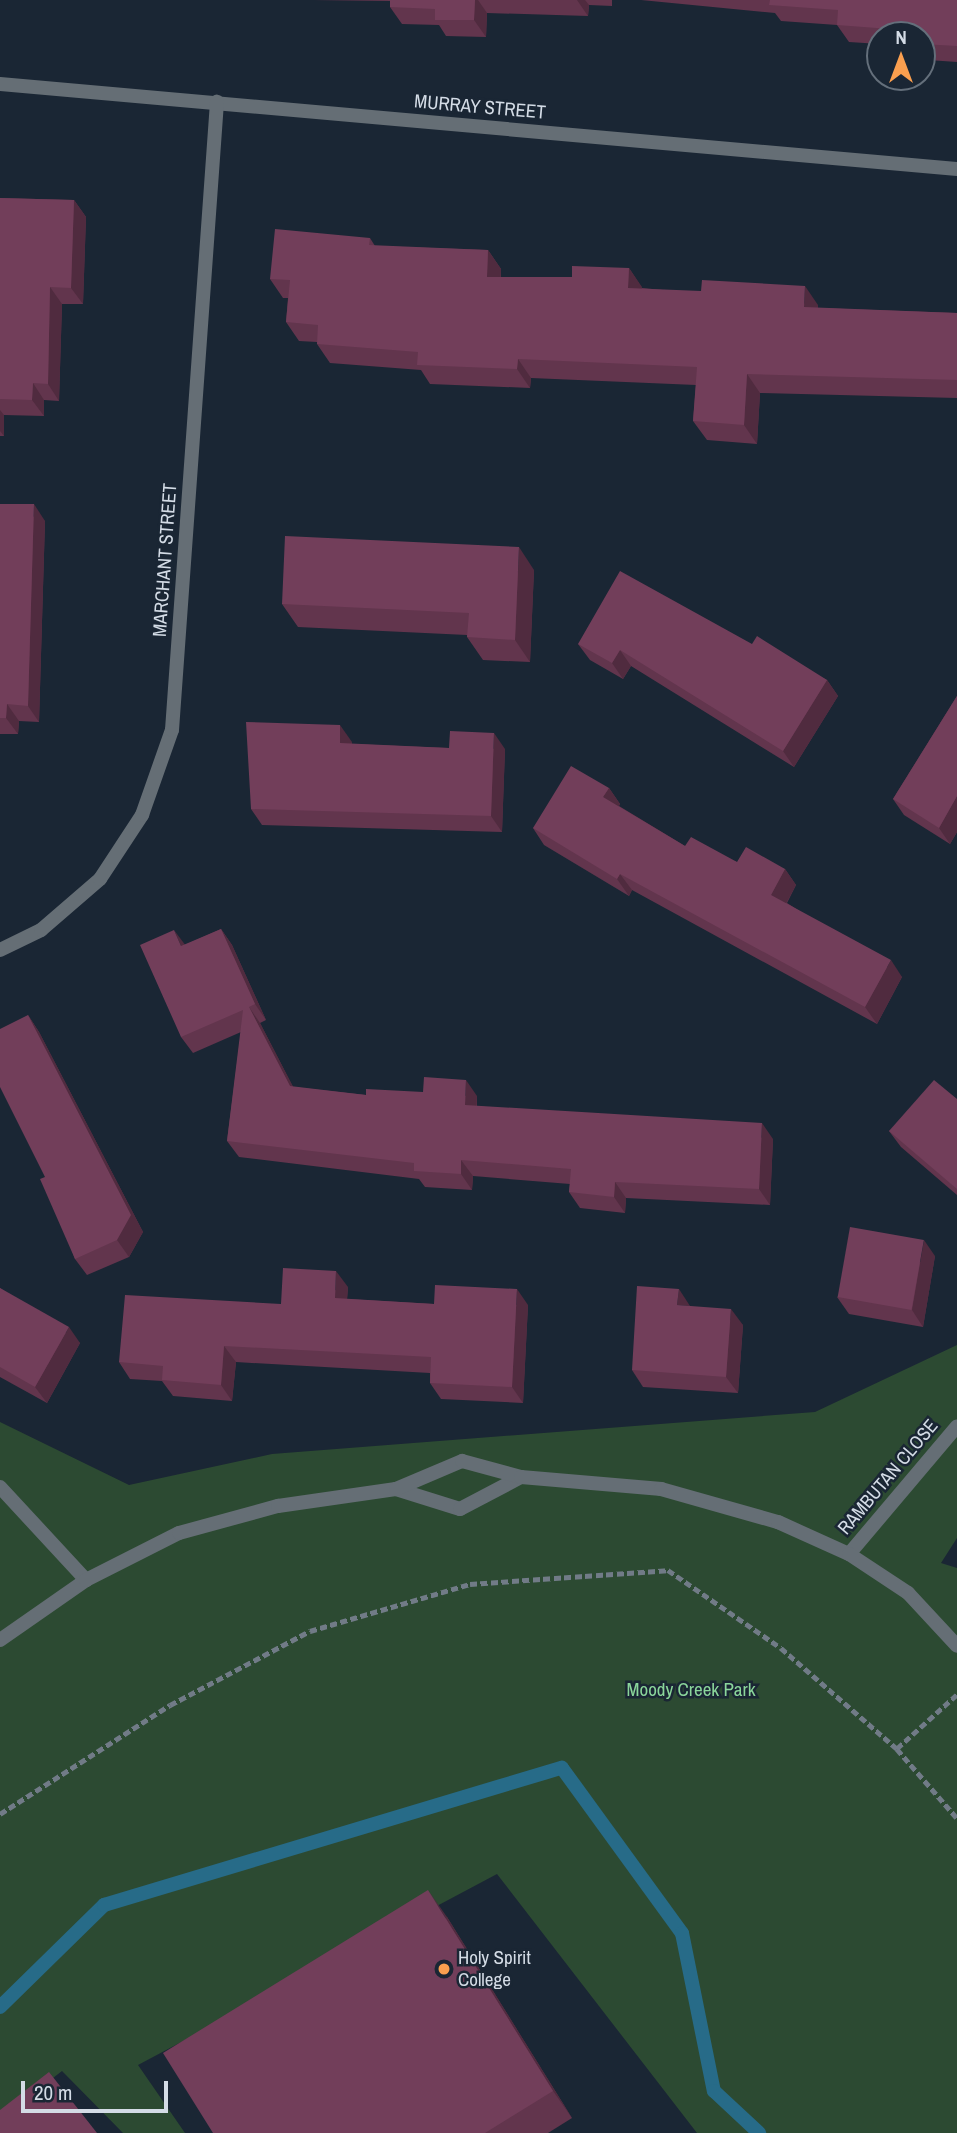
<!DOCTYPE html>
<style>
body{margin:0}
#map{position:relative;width:957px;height:2133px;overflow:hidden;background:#1a2634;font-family:"Archivo Narrow",sans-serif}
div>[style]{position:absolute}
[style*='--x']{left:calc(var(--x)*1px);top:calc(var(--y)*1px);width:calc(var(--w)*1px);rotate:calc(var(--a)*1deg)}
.green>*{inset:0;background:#2c4a32}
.stream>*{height:14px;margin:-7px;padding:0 7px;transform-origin:7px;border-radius:7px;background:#276b88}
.path>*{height:4.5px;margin-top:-2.25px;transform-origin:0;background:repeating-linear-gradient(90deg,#717b87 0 7px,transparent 0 10.5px)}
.minor>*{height:14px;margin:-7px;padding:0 7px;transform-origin:7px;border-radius:7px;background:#656e75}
.wall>*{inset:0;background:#62354d}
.shaded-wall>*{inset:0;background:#502b3f}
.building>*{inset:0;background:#723e5a;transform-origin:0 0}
.dots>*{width:19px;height:19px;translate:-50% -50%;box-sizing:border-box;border:4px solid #1a2634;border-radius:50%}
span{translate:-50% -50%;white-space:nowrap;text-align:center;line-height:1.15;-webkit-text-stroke:5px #1a2634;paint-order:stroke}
.street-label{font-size:19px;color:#d4dce6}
.park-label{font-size:19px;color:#8bd69b}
.poi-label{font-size:19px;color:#d4dce6}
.left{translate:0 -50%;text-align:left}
.north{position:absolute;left:866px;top:21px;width:70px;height:70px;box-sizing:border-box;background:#1a2634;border:2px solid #646f7b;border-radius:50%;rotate:0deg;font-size:19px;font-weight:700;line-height:28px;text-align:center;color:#d4dce6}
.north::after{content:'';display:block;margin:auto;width:24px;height:32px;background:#fa9f4f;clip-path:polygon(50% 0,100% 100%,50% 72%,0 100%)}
.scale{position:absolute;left:21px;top:2081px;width:147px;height:32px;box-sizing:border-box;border:4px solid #d4dce6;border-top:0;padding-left:9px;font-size:21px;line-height:24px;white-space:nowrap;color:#d4dce6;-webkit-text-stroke:5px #1a2634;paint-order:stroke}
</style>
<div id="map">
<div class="green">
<div style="clip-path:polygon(957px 1345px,957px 1538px,941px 1563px,957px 1568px,957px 2133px,697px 2133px,497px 1874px,138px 2065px,185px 2133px,123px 2133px,62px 2071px,0 2119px,0 1422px,129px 1485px,272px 1454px,815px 1412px)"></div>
</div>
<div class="stream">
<div style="--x:0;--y:2007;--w:146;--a:-44.4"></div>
<div style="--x:104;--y:1905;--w:478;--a:-16.7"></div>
<div style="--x:562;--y:1768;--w:204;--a:54"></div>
<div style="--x:682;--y:1933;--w:161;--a:78.6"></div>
<div style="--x:714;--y:2091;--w:62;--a:43"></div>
</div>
<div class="path">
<div style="--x:957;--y:1695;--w:81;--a:138"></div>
<div style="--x:897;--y:1749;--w:91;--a:49"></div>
<div style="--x:0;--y:1814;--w:202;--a:-32.7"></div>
<div style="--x:170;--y:1705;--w:158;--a:-27.9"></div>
<div style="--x:310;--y:1631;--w:167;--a:-16.4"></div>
<div style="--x:470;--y:1584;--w:198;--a:-4"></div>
<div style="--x:668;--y:1570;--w:137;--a:34.6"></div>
<div style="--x:781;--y:1648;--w:154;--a:41"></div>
</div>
<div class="minor">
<div style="--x:0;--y:84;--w:961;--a:5.08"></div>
<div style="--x:0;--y:950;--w:46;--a:-26"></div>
<div style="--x:41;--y:930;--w:78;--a:-40.8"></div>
<div style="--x:100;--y:879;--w:77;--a:-56.7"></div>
<div style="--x:142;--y:815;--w:90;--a:-70.6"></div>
<div style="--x:172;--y:730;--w:630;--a:-85.9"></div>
<div style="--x:0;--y:1487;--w:127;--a:47.2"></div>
<div style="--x:396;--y:1489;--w:67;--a:17.4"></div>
<div style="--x:460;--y:1509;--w:69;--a:-27.7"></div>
<div style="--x:849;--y:1554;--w:167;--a:-49.8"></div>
<div style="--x:0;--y:1640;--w:105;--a:-34.9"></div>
<div style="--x:86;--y:1580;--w:104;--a:-26.8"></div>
<div style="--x:179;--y:1533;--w:103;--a:-15.3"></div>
<div style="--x:278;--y:1506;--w:119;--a:-8.2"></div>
<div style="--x:396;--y:1489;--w:72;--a:-23"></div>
<div style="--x:462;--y:1461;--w:61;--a:15.2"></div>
<div style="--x:521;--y:1477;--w:141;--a:4.9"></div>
<div style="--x:661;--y:1489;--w:122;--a:15.8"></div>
<div style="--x:778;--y:1522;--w:78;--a:24.3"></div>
<div style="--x:849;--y:1554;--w:71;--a:33.5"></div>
<div style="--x:908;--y:1593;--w:72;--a:47.2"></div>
</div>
<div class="wall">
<div style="clip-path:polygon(313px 0,612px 0,612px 6px,589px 5px,588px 16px,487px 13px,486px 37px,446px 36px,439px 25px,402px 24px,390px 7px,390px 1px)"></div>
<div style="clip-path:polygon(641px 0,957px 0,957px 62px,928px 60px,922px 57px,922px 35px,880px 35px,880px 44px,849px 42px,837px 25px,781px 21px,775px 13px)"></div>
<div style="clip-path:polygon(0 198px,74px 200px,86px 217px,83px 304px,62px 304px,59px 401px,44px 400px,44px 416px,4px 415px,4px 436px,0 436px)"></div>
<div style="clip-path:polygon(370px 238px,375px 246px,488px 250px,501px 269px,501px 277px,572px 277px,629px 268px,642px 288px,818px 305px,818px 308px,957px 313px,957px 398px,760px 393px,757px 444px,707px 440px,693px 421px,696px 385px,531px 378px,530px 388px,430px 384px,421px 370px,330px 363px,317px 344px,317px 342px,299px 341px,286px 322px,288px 298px,283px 298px,270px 279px)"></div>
<div style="clip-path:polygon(0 504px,45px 521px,39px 722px,19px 721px,18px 734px,0 734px)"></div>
<div style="clip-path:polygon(534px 570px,530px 662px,483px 660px,467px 637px,467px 635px,298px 627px,282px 604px)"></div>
<div style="clip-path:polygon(578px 644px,752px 644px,827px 680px,838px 696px,794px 767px,631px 666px,623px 679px,590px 660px)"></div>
<div style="clip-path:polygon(957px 696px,957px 832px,950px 844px,904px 815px,893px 799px)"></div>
<div style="clip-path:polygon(352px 742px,352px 744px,449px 748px,505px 749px,502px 832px,262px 825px,251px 809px)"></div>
<div style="clip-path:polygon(609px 788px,620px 804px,619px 806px,685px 846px,737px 862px,785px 869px,796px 885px,787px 903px,902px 977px,877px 1024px,632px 890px,629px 896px,544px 845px,533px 828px)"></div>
<div style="clip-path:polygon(221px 929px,232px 945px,266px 1020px,260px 1023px,293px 1087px,366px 1095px,477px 1096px,477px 1106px,773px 1139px,770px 1205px,626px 1198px,625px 1213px,580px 1208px,569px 1192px,570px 1184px,473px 1176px,472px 1190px,425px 1187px,419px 1179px,239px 1157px,227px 1141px,241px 1032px,193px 1053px,181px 1037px,185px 945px)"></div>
<div style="clip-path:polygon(28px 1015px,39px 1032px,143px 1232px,129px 1257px,87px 1275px,75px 1259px,45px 1177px)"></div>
<div style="clip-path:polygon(957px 1099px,957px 1195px,901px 1147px,889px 1131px)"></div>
<div style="clip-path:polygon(935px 1256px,923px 1327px,849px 1314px,837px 1297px)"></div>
<div style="clip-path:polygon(348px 1287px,347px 1299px,434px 1304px,528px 1305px,523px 1403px,441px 1399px,430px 1383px,430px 1373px,236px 1362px,232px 1401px,173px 1396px,162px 1381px,130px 1379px,119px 1362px,281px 1304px)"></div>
<div style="clip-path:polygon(0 1288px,80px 1343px,47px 1403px,0 1377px)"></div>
<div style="clip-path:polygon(690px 1306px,743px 1325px,738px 1393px,643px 1387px,632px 1370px)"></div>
<div style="clip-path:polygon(447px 1917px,572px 2118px,548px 2133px,213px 2133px)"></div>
</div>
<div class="shaded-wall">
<div style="clip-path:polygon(475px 0,478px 0,487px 13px,486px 37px,474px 20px)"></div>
<div style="clip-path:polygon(577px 0,585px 0,589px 5px,588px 16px)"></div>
<div style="clip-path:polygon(74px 200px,86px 217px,83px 304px,71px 288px)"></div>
<div style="clip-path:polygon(488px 250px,501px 269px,500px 296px,487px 277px)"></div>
<div style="clip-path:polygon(629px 268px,642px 287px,641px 307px,628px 288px)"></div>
<div style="clip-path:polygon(805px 286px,818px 305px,817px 326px,804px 307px)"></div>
<div style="clip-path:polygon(50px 287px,62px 304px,59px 401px,48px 384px)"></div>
<div style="clip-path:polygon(518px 359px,531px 378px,530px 388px,517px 369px)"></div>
<div style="clip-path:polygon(747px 374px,760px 393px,757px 444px,744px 425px)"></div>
<div style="clip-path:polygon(33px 383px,44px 400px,44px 416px,32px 400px)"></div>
<div style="clip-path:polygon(0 410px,4px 415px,4px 436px,0 431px)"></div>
<div style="clip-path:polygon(34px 504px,45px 521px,39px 722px,28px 706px)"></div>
<div style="clip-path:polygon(519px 547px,534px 570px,530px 662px,515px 640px)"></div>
<div style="clip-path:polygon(620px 650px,631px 666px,623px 679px,612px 663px)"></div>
<div style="clip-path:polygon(827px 680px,838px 696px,794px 767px,783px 751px)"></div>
<div style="clip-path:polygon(7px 704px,19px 721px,18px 734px,6px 718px)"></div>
<div style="clip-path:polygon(340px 725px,352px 742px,351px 760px,340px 743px)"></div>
<div style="clip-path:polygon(494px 733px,505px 749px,502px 832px,491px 816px)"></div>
<div style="clip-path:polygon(609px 788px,620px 804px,615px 813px,603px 797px)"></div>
<div style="clip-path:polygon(957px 796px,957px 832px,950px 844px,939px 828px)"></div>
<div style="clip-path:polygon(785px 869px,796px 885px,782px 911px,771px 895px)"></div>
<div style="clip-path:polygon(620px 874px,632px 890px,629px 896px,617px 879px)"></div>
<div style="clip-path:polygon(221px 929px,232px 945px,266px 1020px,255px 1004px)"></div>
<div style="clip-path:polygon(174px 930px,186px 946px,181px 946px)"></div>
<div style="clip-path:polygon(891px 960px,902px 977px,877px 1024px,865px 1007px)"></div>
<div style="clip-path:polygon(249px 1007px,260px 1023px,301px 1102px,290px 1086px)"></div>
<div style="clip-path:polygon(28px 1015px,39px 1032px,143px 1232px,129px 1257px,117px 1240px)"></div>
<div style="clip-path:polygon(466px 1080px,477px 1096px,476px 1121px,465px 1105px)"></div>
<div style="clip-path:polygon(762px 1123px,773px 1139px,770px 1205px,759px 1189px)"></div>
<div style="clip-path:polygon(461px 1160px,473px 1176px,472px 1190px,461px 1174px)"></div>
<div style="clip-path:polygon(615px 1182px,626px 1198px,625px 1213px,614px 1197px)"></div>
<div style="clip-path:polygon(924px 1240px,935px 1256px,923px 1327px,912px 1310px)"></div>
<div style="clip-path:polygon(336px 1271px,348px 1287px,346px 1315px,335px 1298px)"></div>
<div style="clip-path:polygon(517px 1289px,528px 1305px,523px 1403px,512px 1387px)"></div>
<div style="clip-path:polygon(679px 1289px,690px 1306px,677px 1305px)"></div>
<div style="clip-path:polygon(731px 1309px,743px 1325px,738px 1393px,726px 1377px)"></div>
<div style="clip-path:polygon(69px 1327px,80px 1343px,47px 1403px,35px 1387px)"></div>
<div style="clip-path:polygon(224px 1346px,236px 1362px,232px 1401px,221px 1385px)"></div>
<div style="clip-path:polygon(428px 1890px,447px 1917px,572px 2118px,553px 2091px)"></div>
</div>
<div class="building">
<div style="clip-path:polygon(390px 0,475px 0,474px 20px,435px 20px,435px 9px,390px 7px)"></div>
<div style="clip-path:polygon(770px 0,957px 0,957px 46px,922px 44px,922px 35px,903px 35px,903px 30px,837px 25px,838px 10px,769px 5px)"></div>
<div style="clip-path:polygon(0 198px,74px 200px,71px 288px,50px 287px,48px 384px,33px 383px,32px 400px,0 399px)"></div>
<div style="clip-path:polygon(275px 229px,370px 238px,369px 245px,488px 250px,487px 277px,572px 277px,572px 266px,629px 268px,628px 288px,701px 291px,702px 280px,805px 286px,804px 307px,957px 313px,957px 380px,747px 374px,744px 425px,693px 421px,697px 367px,518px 359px,517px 369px,417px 365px,418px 352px,317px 344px,318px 325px,286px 322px,290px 280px,270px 279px)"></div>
<div style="clip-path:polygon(0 504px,34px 504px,28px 706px,7px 704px,6px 718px,0 718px)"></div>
<div style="clip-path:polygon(285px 536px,519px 547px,515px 640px,467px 637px,469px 613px,282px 604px)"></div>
<div style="clip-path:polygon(620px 571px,752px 644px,757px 636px,827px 680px,783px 751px,620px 650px,612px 663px,578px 644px)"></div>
<div style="clip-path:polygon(957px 696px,957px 796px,939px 828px,893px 799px)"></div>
<div style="clip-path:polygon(246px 722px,340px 725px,340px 743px,449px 748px,450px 731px,494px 733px,491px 816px,251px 809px)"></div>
<div style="clip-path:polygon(571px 766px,609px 788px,603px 797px,685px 846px,691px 837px,737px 862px,746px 847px,785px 869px,771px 895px,891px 960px,865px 1007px,620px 874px,617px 879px,533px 828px)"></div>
<div style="clip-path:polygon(221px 929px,255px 1004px,249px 1007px,290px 1086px,366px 1095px,366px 1089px,423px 1092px,424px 1077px,466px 1080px,465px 1105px,762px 1123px,759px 1189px,615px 1182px,614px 1197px,569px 1192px,571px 1169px,461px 1160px,461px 1174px,414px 1171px,414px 1163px,227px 1141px,243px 1010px,181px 1037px,140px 945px,174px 930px,181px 946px)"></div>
<div style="clip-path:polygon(28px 1015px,131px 1215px,117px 1240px,75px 1259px,40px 1179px,45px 1177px,0 1087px,0 1029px)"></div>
<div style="clip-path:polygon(934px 1080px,957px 1099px,957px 1189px,889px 1131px)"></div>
<div style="left:850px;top:1227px;width:75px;height:71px;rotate:10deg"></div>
<div style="clip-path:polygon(283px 1268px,336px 1271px,335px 1298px,434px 1304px,435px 1285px,517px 1289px,512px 1387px,430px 1383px,431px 1357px,224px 1346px,221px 1385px,162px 1380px,163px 1366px,119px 1362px,125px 1295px,281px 1304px)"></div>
<div style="clip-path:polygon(637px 1286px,679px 1289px,677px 1305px,731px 1309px,726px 1377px,632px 1370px)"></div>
<div style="clip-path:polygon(0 1288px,69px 1327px,35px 1387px,0 1367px)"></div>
<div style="clip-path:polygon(428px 1890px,553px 2091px,485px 2133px,213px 2133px,163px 2053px)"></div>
<div style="clip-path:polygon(49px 2072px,97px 2133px,0 2133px,0 2110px)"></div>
</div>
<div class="dots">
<div style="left:444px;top:1969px;background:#fa9f4f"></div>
</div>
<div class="street-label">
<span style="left:480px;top:107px;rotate:5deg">MURRAY STREET</span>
<span style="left:165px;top:560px;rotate:-86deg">MARCHANT STREET</span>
<span style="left:888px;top:1477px;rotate:-50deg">RAMBUTAN CLOSE</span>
</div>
<div class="park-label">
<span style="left:691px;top:1690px">Moody Creek Park</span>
</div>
<div class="poi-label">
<span class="left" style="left:458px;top:1969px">Holy Spirit<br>College</span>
</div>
<div class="north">N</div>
<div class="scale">20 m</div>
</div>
